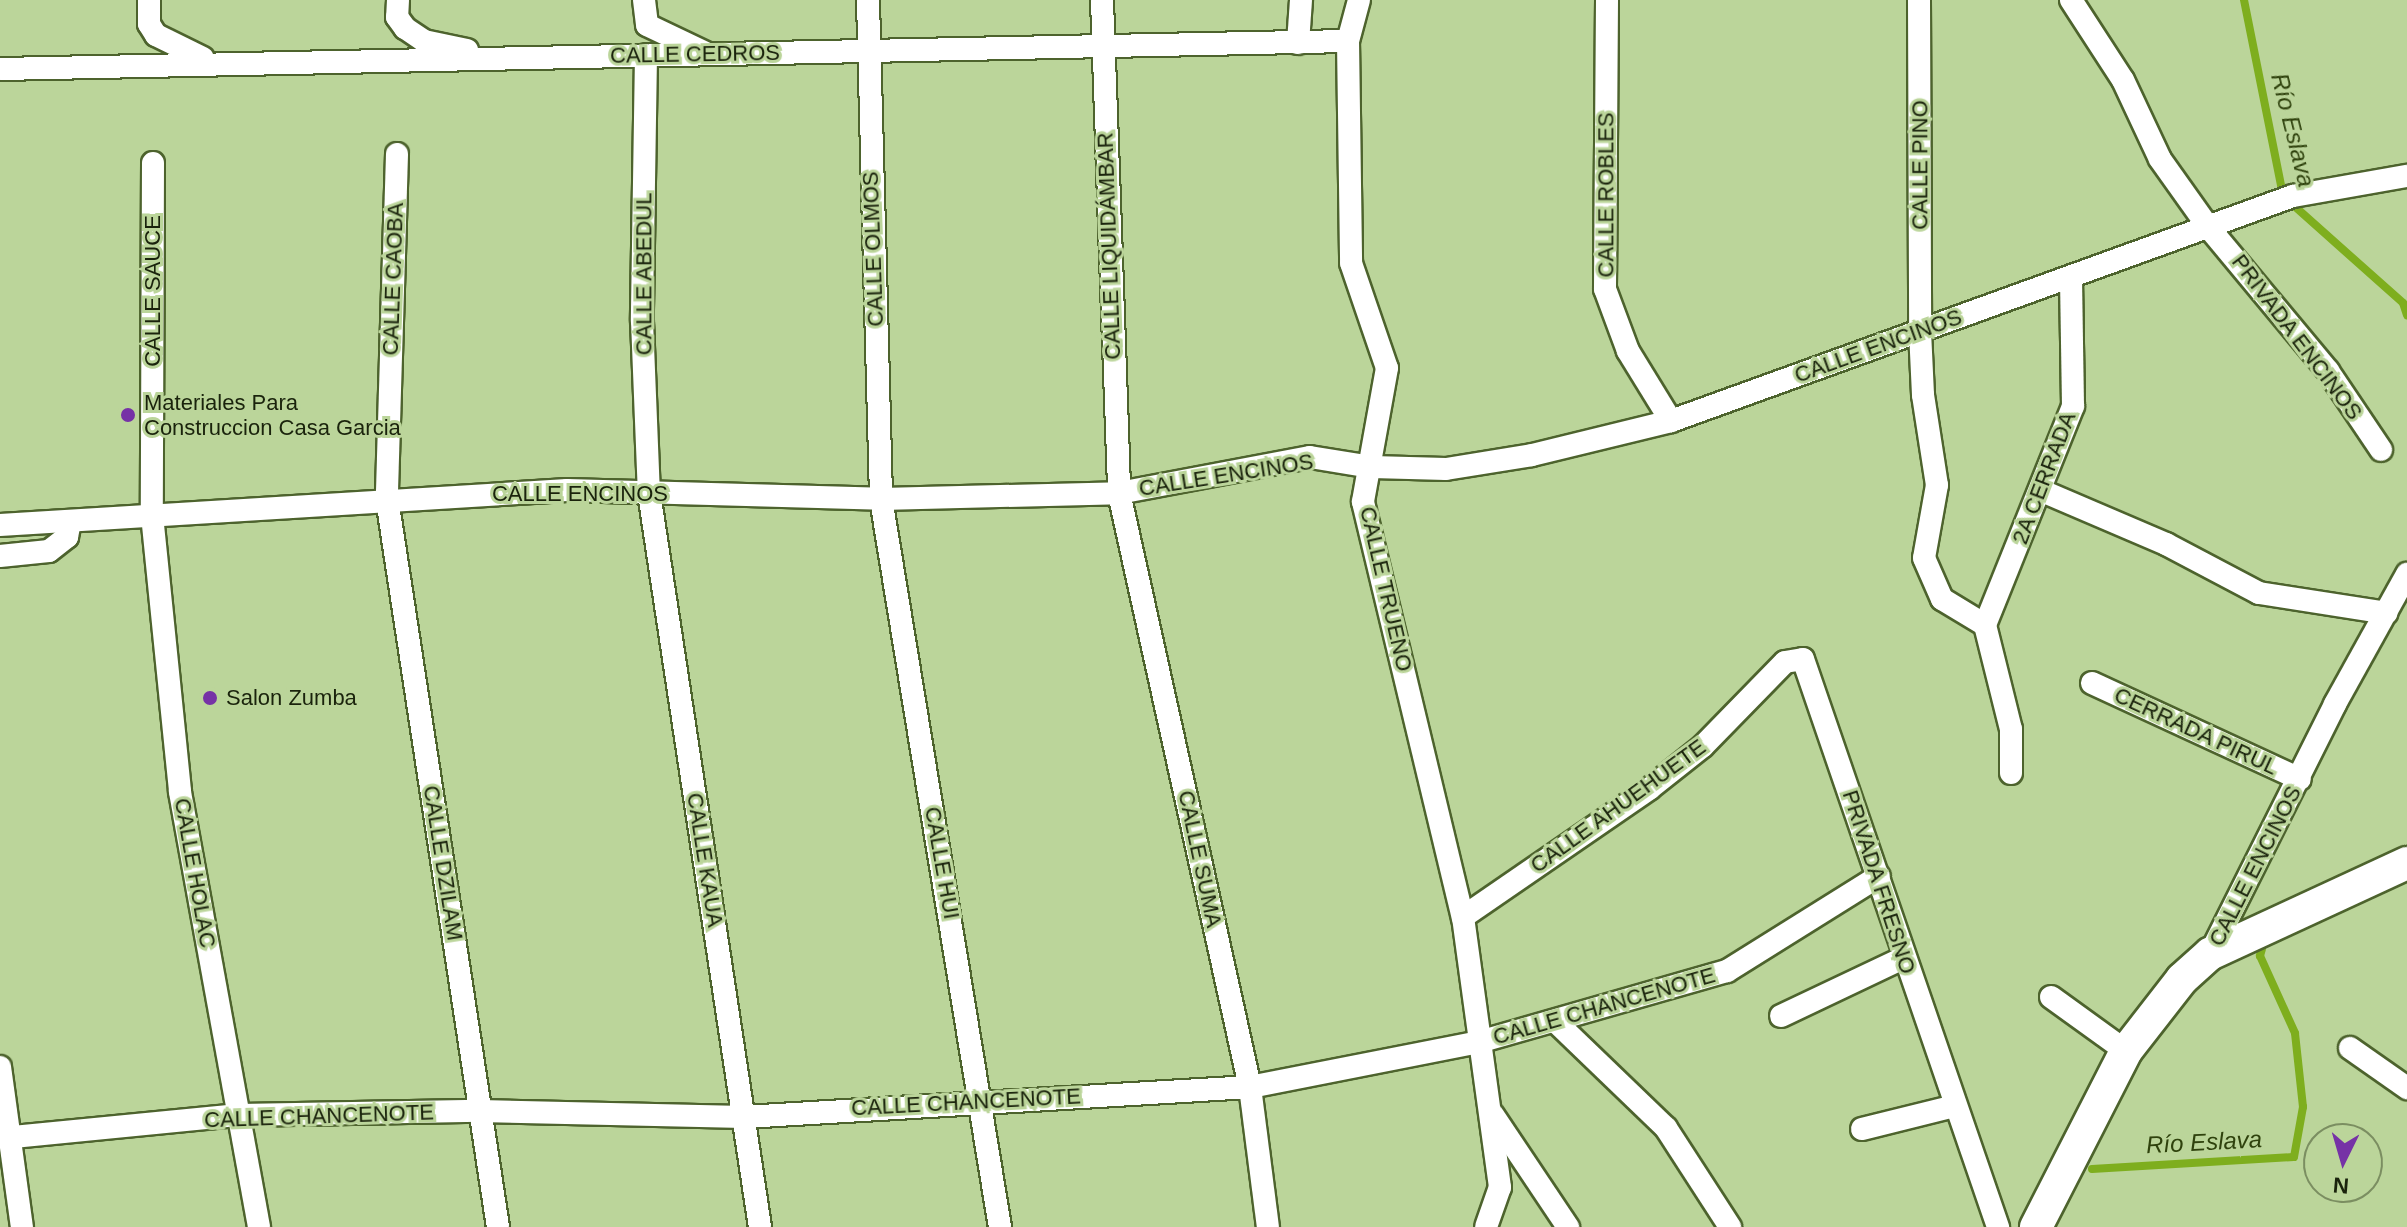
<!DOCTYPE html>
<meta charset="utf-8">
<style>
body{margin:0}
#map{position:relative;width:2407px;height:1227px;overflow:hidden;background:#bbd59a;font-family:Helvetica,sans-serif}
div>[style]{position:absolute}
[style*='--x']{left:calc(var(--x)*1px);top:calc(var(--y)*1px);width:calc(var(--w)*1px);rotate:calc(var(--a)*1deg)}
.stream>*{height:8px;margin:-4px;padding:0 4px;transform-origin:4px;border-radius:4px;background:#7eae1e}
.roads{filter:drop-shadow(2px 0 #4d632d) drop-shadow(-2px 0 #4d632d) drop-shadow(0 2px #4d632d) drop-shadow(0 -2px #4d632d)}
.street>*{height:22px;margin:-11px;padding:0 11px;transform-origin:11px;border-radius:11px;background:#fff}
.secondary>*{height:32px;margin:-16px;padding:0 16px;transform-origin:16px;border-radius:16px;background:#fff}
.dots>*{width:22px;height:22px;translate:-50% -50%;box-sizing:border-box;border:4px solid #bbd59a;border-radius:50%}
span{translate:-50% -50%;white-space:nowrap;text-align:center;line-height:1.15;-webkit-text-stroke:6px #bbd59a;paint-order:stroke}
.street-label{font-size:22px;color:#1a230c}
.poi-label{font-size:22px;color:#1a230c}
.left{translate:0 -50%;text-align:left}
.water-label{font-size:24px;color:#2f420d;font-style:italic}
.north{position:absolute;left:2303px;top:1123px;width:80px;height:80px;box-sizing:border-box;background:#bbd59a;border:2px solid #7b8e61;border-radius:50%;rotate:185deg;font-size:22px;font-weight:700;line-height:32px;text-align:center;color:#1a230c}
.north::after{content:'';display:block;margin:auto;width:28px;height:36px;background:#7632a6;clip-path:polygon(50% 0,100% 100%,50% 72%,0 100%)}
</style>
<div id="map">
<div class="stream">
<div style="--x:2244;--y:0;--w:200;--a:78.7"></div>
<div style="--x:2283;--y:196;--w:161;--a:41.7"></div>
<div style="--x:2403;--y:303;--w:13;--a:72"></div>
<div style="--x:2092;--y:1169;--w:202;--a:-3.4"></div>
<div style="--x:2294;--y:1157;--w:51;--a:-79.8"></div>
<div style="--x:2303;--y:1107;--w:74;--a:-96.2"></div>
<div style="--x:2295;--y:1033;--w:85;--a:-114.4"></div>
<div style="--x:2260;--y:956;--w:7;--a:-74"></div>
</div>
<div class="roads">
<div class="street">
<div style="--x:149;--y:0;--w:24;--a:90"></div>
<div style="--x:149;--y:24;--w:13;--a:58"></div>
<div style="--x:156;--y:35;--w:52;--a:26.1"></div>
<div style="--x:398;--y:0;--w:17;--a:93"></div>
<div style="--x:397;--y:17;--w:14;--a:54"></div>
<div style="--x:405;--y:28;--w:23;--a:34"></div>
<div style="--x:424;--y:41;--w:44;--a:11.8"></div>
<div style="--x:644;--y:0;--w:25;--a:83"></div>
<div style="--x:647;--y:25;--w:65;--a:25.4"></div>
<div style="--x:868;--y:0;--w:499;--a:88.5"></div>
<div style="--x:881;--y:499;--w:738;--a:80.72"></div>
<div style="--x:1102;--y:0;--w:493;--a:88"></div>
<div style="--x:1119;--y:493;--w:608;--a:77.56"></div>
<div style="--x:1250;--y:1087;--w:141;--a:82.7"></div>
<div style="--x:1359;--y:0;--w:42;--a:105"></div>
<div style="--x:1348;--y:41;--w:222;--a:89.2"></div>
<div style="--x:1351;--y:263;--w:111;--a:71.1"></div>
<div style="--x:1387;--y:368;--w:136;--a:100.2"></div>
<div style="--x:1363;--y:502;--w:427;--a:76.5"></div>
<div style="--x:1463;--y:917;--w:273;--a:82.2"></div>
<div style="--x:1500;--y:1187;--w:42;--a:109.3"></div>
<div style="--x:1607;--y:0;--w:289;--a:90.4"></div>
<div style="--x:1605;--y:289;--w:66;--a:69.6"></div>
<div style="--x:1628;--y:351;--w:82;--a:58.4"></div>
<div style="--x:1919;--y:0;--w:331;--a:89.8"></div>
<div style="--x:1920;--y:331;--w:64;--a:87.3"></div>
<div style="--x:1923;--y:395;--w:91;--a:81.2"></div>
<div style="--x:1937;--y:485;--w:74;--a:100.1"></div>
<div style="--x:1924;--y:558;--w:45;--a:66.3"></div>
<div style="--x:1942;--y:599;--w:50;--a:31.2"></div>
<div style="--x:1985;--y:625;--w:107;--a:76"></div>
<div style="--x:2011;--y:729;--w:44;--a:90"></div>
<div style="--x:2071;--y:0;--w:95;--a:57"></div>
<div style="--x:2123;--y:80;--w:87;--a:64.9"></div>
<div style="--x:2160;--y:159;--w:85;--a:54.6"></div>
<div style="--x:2209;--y:228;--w:186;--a:50.2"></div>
<div style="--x:2328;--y:371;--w:95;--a:56.1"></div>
<div style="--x:1298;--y:43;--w:43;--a:-86"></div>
<div style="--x:646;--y:55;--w:266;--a:90.9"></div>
<div style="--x:642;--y:321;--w:172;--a:87.7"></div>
<div style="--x:649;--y:493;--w:742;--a:81.4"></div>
<div style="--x:0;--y:69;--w:1348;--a:-1.19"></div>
<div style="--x:397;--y:154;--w:345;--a:91.7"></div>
<div style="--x:387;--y:499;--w:736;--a:81.33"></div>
<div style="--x:153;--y:163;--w:352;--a:90.2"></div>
<div style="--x:152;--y:515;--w:278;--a:84.2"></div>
<div style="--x:180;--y:792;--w:442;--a:79.7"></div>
<div style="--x:2042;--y:491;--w:135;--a:23.1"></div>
<div style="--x:2166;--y:544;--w:105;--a:27.8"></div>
<div style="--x:2259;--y:593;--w:129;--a:8.9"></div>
<div style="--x:0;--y:525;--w:568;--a:-3.53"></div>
<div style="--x:567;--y:490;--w:314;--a:1.6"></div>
<div style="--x:881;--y:499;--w:238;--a:-1.4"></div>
<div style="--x:1119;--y:493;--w:194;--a:-10.7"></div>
<div style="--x:1310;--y:457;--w:63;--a:9.2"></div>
<div style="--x:1372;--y:467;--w:74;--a:1.5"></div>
<div style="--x:1446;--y:469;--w:87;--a:-9.2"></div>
<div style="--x:1532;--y:455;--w:143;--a:-13.7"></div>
<div style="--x:1671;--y:421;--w:661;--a:-19.89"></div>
<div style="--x:2293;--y:196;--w:116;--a:-10"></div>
<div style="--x:0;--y:556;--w:49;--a:-5.8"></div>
<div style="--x:49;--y:551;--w:23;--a:-38"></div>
<div style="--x:67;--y:537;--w:16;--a:-79"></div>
<div style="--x:1985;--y:625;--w:236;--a:-68.1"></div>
<div style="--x:2073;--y:406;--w:129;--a:-90.9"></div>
<div style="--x:2092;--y:683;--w:229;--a:24.8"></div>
<div style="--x:1463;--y:917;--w:226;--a:-34.5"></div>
<div style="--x:1649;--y:789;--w:69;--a:-38.5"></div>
<div style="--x:1703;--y:746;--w:117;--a:-45.7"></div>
<div style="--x:1785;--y:662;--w:18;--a:-9"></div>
<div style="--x:1803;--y:659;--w:601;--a:71.05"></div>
<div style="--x:2210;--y:954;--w:280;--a:-63.4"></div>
<div style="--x:2335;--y:704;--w:149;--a:-61"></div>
<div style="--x:2051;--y:997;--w:92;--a:35.8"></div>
<div style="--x:1781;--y:1016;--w:135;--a:-25.4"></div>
<div style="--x:1557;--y:1023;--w:151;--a:43.9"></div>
<div style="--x:1666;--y:1128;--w:118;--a:57.1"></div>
<div style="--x:2350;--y:1048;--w:70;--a:35.1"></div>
<div style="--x:0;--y:1067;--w:162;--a:82.2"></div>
<div style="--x:1493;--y:1115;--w:135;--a:56.2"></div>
<div style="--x:1862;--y:1129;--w:96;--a:-13.9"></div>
<div style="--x:13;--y:1137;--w:227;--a:-5.6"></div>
<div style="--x:239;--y:1115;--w:241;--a:-1"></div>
<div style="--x:480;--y:1111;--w:264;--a:1.3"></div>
<div style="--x:744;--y:1117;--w:507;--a:-3.39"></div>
<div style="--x:1250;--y:1087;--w:233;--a:-11.1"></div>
<div style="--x:1479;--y:1042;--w:258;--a:-16"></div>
<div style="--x:1727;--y:971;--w:179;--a:-32"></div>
</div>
<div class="secondary">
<div style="--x:2036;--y:1227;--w:198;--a:-62.9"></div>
<div style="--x:2126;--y:1051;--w:91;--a:-52.1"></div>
<div style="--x:2182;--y:979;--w:38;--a:-42"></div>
<div style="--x:2210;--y:954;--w:217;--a:-24.8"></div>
</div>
</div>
<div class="dots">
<div style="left:128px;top:415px;background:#7632a6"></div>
<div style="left:210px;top:698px;background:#7632a6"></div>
</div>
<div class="street-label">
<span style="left:695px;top:54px;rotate:-1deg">CALLE CEDROS</span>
<span style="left:1920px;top:165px;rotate:-90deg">CALLE PINO</span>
<span style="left:1606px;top:195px;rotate:-90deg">CALLE ROBLES</span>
<span style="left:1109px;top:246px;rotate:-92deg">CALLE LIQUIDÁMBAR</span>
<span style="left:873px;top:249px;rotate:-92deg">CALLE OLMOS</span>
<span style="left:644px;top:274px;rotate:-90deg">CALLE ABEDUL</span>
<span style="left:393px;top:279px;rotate:-88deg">CALLE CAOBA</span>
<span style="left:153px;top:291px;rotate:-90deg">CALLE SAUCE</span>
<span style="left:2297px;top:337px;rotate:53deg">PRIVADA ENCINOS</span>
<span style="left:1878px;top:346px;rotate:-20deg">CALLE ENCINOS</span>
<span style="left:1226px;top:475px;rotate:-9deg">CALLE ENCINOS</span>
<span style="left:2044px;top:478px;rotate:-69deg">2A CERRADA</span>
<span style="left:580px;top:494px">CALLE ENCINOS</span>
<span style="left:1386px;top:589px;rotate:77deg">CALLE TRUENO</span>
<span style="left:2196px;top:731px;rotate:25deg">CERRADA PIRUL</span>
<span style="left:1618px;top:806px;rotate:-36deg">CALLE AHUEHUETE</span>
<span style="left:1200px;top:859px;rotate:78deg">CALLE SUMA</span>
<span style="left:705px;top:860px;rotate:81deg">CALLE KAUA</span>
<span style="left:443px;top:863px;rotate:81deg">CALLE DZILAM</span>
<span style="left:942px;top:863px;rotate:80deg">CALLE HUI</span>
<span style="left:2255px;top:866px;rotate:-63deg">CALLE ENCINOS</span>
<span style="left:195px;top:873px;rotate:80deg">CALLE HOLAC</span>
<span style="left:1879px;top:882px;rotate:72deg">PRIVADA FRESNO</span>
<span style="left:1604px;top:1006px;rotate:-16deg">CALLE CHANCENOTE</span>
<span style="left:966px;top:1102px;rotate:-3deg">CALLE CHANCENOTE</span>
<span style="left:319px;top:1116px;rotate:-2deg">CALLE CHANCENOTE</span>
</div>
<div class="poi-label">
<span class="left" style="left:144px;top:415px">Materiales Para<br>Construccion Casa Garcia</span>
<span class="left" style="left:226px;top:698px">Salon Zumba</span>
</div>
<div class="water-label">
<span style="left:2293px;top:130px;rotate:76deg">Río Eslava</span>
<span style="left:2204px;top:1142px;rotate:-3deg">Río Eslava</span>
</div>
<div class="north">N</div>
</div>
